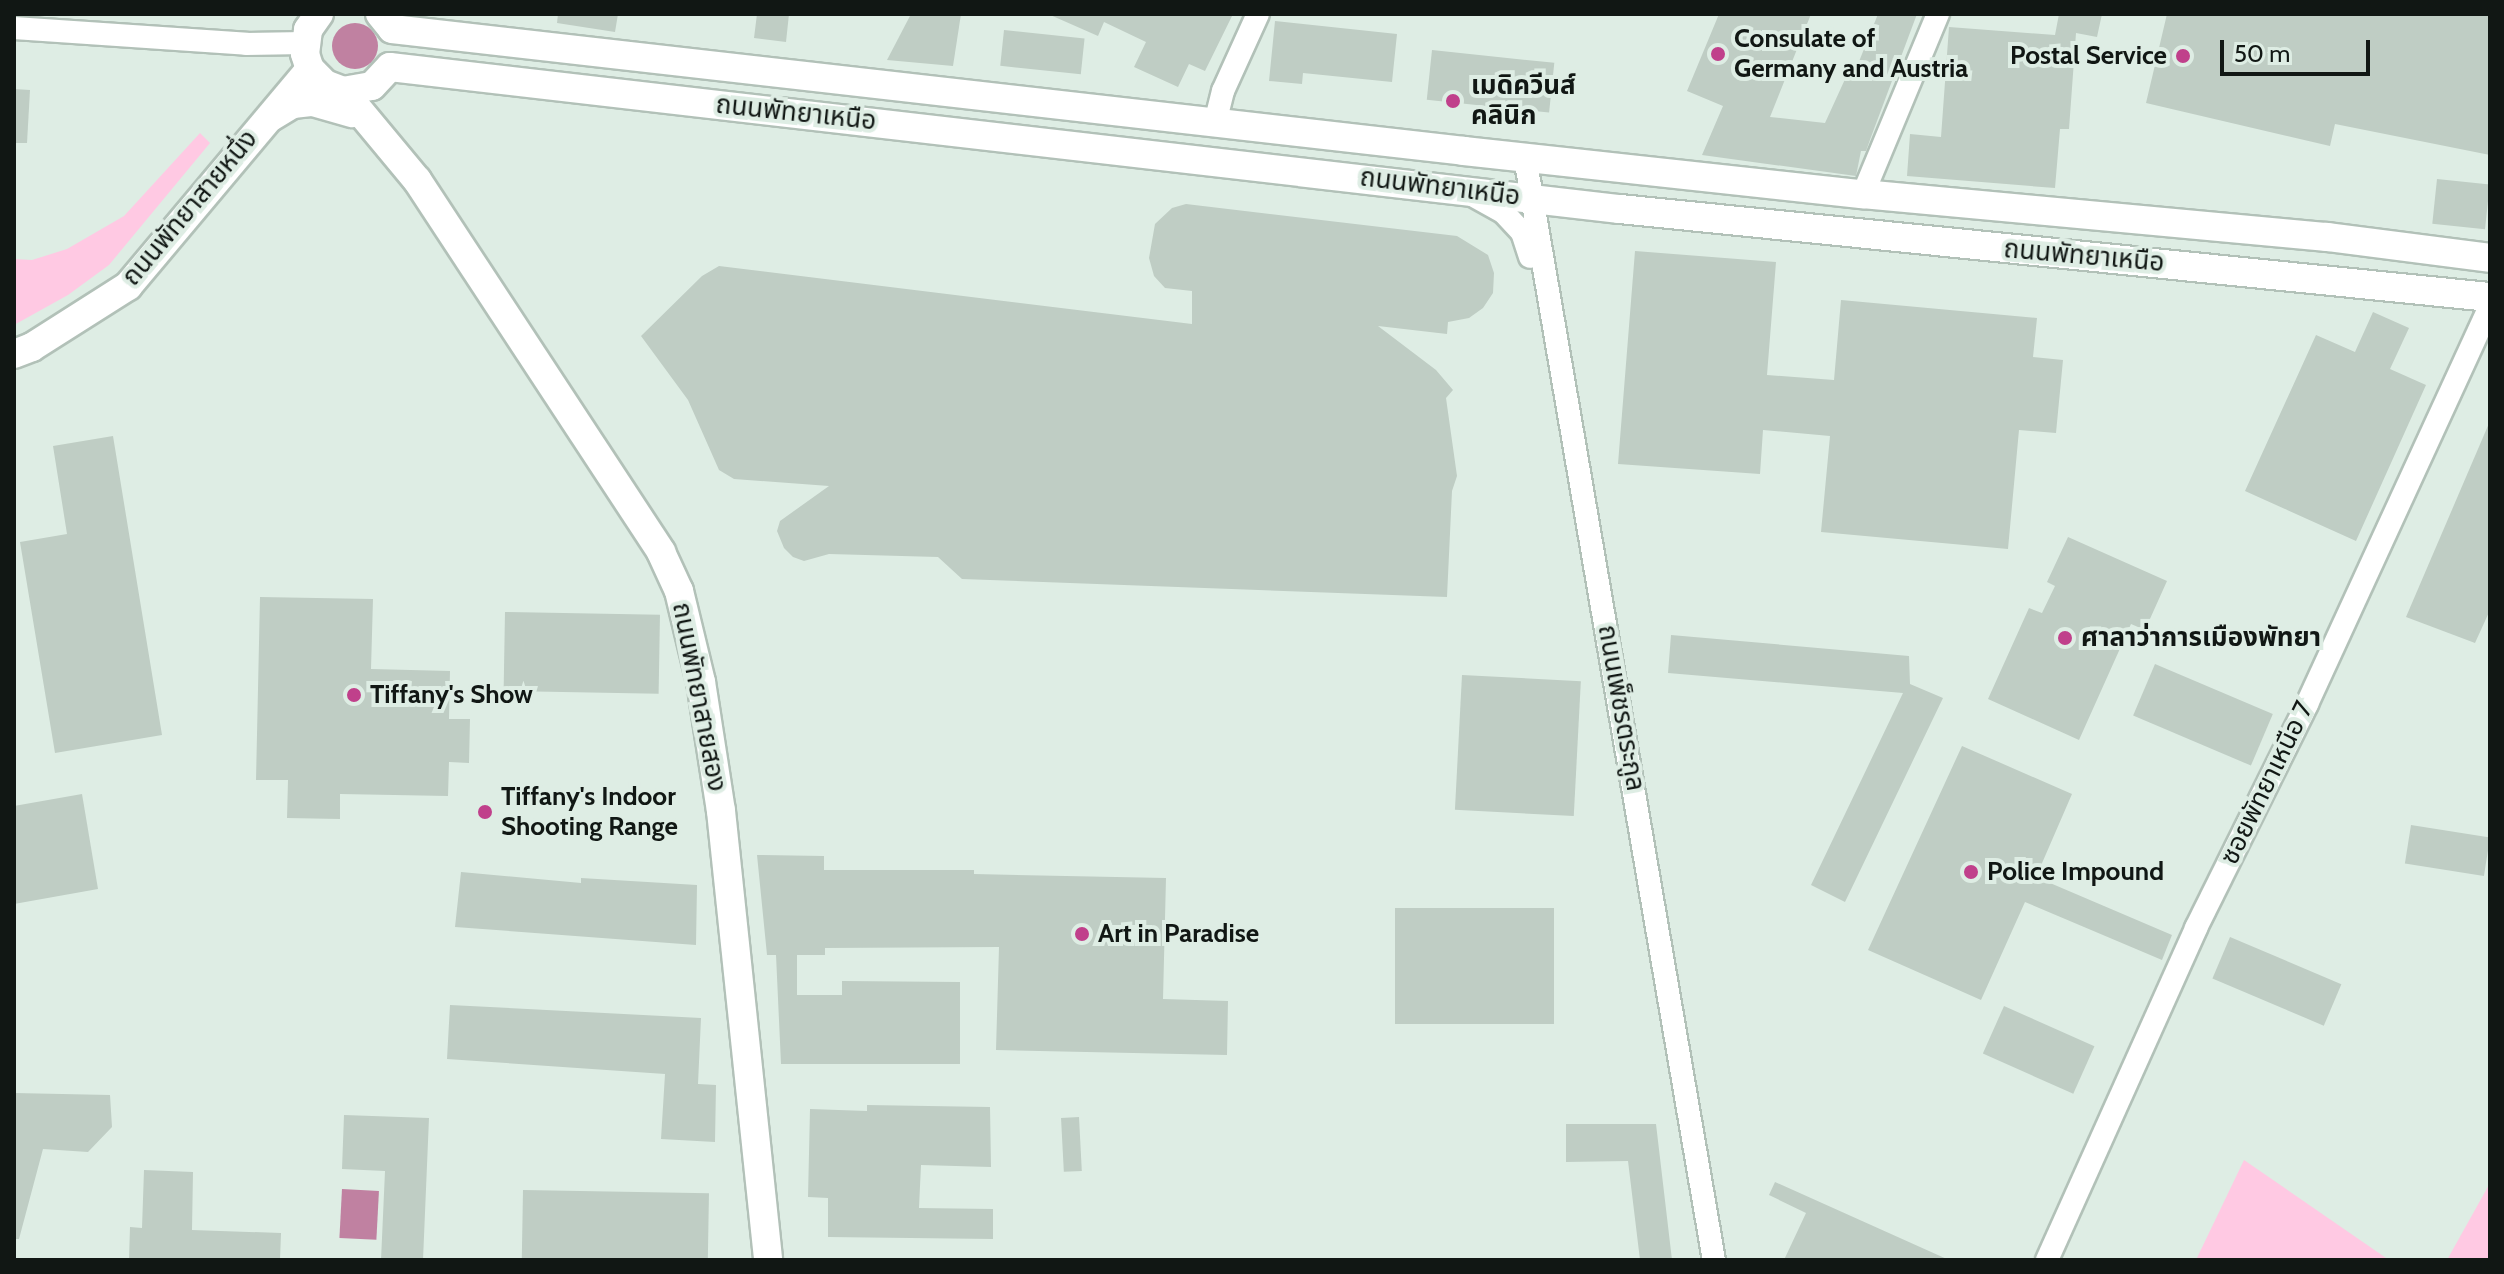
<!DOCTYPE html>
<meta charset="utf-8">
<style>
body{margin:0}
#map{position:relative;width:2504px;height:1274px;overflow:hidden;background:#deede4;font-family:Cabin,"Noto Sans Thai",sans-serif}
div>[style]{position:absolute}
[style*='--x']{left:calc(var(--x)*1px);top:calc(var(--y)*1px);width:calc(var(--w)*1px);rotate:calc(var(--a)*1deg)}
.green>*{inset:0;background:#ffc9e3}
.water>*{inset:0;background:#c081a1;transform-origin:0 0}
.round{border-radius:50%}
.building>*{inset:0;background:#bfcdc4;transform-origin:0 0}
.roads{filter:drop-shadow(2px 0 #b2c1b8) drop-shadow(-2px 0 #b2c1b8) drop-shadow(0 2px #b2c1b8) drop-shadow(0 -2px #b2c1b8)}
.minor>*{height:22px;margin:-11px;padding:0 11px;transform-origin:11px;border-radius:11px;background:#fff}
.major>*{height:28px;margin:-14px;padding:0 14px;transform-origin:14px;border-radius:14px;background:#fff}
.dots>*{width:22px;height:22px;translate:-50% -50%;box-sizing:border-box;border:4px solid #deede4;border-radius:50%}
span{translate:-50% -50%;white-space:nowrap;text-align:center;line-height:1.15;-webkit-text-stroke:8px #deede4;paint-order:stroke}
.poi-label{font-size:26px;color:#111714;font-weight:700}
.left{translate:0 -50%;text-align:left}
.right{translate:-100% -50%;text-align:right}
.street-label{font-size:26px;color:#111714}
.frame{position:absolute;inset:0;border:16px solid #111714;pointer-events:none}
.scale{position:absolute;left:2220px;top:40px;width:150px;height:36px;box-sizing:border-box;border:4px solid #111714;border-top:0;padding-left:10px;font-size:24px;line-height:28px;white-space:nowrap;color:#111714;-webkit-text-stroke:6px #deede4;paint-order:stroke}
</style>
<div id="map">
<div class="green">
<div style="clip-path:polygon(200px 133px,210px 143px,109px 265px,68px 295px,14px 325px,14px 259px,32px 260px,67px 249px,124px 216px)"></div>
<div style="clip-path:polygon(2244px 1160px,2389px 1260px,2196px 1260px)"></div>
<div style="clip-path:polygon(2490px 1183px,2490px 1260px,2447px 1260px)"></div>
</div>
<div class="water">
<div class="round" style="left:332px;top:23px;width:46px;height:46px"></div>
<div style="left:342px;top:1189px;width:37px;height:49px;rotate:3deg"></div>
</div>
<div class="building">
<div style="clip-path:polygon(558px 14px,618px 14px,615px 32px,557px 23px)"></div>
<div style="clip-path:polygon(757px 14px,789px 14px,786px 42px,754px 38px)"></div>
<div style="clip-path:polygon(911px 14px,961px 14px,953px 66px,887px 60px)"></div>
<div style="clip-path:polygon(1048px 14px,1233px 14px,1205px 71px,1189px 64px,1178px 87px,1134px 67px,1146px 42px,1104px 22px,1098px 36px)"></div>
<div style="clip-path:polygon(1719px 14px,1811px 14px,1770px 117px,1825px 123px,1846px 77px,1852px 79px,1878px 14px,1917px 14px,1871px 137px,1866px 151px,1861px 151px,1856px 176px,1702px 155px,1723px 106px,1687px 91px)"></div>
<div style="clip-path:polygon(2059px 14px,2102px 14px,2097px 37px,2076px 33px,2069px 129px,2060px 129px,2055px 188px,1907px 176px,1910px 134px,1941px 137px,1949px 27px,2055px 35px)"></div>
<div style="clip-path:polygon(2167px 14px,2490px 14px,2490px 155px,2335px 124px,2330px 146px,2146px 103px)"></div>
<div style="clip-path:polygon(1275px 21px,1397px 34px,1392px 82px,1303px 73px,1302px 84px,1269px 81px)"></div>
<div style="left:1004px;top:30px;width:81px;height:36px;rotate:6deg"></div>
<div style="left:1432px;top:50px;width:123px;height:50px;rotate:6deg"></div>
<div style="clip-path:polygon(14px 89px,30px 90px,27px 143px,14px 143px)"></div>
<div style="left:2437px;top:179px;width:53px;height:45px;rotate:6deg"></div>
<div style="clip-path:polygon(1186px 204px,1457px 236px,1488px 255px,1494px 273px,1493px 293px,1483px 308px,1469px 318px,1448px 322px,1447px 334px,1378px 326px,1436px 370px,1453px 390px,1446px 398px,1457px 476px,1452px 491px,1447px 597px,962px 579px,938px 557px,829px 554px,804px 561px,793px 557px,784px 548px,777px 531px,780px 521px,829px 486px,734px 479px,719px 470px,688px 400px,641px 336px,702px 276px,719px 266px,1192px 324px,1192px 291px,1165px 288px,1154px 276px,1149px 258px,1155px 224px,1172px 208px)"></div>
<div style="clip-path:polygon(1635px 251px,1776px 262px,1767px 375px,1834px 380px,1841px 300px,2037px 318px,2033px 357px,2063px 360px,2056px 433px,2019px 430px,2008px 549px,1821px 532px,1830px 436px,1763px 430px,1760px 474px,1618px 464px)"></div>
<div style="clip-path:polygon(2373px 312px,2409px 328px,2390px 369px,2426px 385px,2356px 541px,2245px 491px,2316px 335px,2355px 352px)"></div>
<div style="clip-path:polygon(2490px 421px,2490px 610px,2475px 643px,2406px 617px)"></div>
<div style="clip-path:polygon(113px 436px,162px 735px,55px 753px,20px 542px,67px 534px,53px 446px)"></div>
<div style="clip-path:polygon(2068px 537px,2167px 581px,2145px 630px,2131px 624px,2079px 740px,1988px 699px,2029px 608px,2042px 613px,2055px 586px,2047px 582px)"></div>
<div style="clip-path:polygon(260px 597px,373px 599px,371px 669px,450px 671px,449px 719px,470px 719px,469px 763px,449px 762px,448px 796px,340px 794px,340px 819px,287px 818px,288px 780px,256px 780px)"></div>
<div style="left:505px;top:612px;width:155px;height:79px;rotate:1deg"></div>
<div style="clip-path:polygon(1671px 635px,1909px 656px,1910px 684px,1943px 698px,1845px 902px,1811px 885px,1903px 693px,1668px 673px)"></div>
<div style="left:2155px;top:664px;width:128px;height:56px;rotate:23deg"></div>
<div style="left:1462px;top:675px;width:119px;height:135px;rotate:3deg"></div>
<div style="clip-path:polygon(1962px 746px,2072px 794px,2036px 877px,2172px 935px,2162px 960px,2025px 902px,1981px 1000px,1868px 950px)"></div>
<div style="clip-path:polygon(82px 794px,98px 889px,14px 904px,14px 806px)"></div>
<div style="left:2411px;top:825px;width:80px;height:39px;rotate:9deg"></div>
<div style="clip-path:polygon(757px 855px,824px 856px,824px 870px,974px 870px,974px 874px,1166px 878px,1163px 999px,1228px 1001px,1227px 1055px,996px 1050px,999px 947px,825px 948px,825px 955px,797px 955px,797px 995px,842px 995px,842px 981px,960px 982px,960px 1064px,781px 1064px,776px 955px,767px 955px)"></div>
<div style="clip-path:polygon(461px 872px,581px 883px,581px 878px,697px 885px,696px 945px,455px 927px)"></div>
<div style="left:1395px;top:908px;width:159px;height:116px"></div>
<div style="left:2230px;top:937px;width:121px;height:45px;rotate:23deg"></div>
<div style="clip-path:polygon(450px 1005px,701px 1018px,698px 1084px,716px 1085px,715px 1142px,661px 1139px,665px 1074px,447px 1059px)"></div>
<div style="left:2004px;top:1006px;width:99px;height:52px;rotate:24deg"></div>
<div style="clip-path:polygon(14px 1093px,110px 1095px,112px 1127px,88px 1152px,43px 1149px,19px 1239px,14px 1239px)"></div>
<div style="clip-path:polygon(867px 1105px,990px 1107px,991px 1167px,921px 1165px,919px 1208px,993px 1209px,993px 1239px,828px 1237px,828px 1198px,808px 1197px,810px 1109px,867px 1111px)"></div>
<div style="clip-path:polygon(344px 1115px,429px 1118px,423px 1260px,381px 1260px,385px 1171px,342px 1169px)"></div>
<div style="left:1079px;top:1117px;width:54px;height:18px;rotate:87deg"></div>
<div style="clip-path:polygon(1566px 1124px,1656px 1124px,1672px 1260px,1640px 1260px,1628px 1161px,1566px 1162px)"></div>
<div style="clip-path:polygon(144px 1170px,193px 1172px,192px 1230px,281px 1233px,280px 1260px,129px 1260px,130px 1227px,142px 1228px)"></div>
<div style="clip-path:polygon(1775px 1182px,1949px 1260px,1784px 1260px,1806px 1213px,1769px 1195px)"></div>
<div style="left:523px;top:1190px;width:186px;height:70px;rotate:1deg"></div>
</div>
<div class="roads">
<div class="minor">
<div style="--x:14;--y:28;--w:233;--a:3.9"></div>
<div style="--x:246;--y:44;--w:59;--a:-1"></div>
<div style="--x:1215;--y:123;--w:33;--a:-76"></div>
<div style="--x:1223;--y:91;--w:85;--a:-65.6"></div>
<div style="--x:1525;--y:157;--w:1119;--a:80.28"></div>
<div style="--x:1863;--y:194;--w:195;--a:-67.4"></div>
<div style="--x:1472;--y:195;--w:37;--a:29"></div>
<div style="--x:1504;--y:213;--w:26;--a:47"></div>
<div style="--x:1522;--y:232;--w:26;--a:72"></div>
<div style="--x:2047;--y:1260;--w:364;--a:-65.8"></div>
<div style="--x:2196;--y:928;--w:250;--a:-63.6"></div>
<div style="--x:2307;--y:704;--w:437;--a:-65.3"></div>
</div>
<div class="major">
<div style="--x:319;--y:14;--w:19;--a:125"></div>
<div style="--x:308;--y:30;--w:24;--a:97"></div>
<div style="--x:305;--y:54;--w:16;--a:72"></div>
<div style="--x:310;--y:69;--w:21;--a:45"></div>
<div style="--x:325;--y:84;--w:19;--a:21"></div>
<div style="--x:343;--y:91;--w:29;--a:-10"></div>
<div style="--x:372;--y:86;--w:26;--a:-47"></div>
<div style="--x:390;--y:67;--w:1238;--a:6.59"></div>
<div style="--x:1620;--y:209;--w:874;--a:5.78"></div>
<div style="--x:380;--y:14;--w:19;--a:51"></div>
<div style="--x:392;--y:29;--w:1079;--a:6.49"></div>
<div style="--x:1464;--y:151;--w:401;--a:6.2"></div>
<div style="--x:1863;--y:194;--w:466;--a:5.3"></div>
<div style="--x:2327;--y:237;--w:164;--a:7.3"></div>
<div style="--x:343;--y:91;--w:116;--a:50.3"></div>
<div style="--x:417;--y:180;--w:445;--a:56.7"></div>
<div style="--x:661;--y:552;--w:43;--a:65.2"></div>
<div style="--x:679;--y:591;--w:94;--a:76.4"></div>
<div style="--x:701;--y:682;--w:131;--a:81.2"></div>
<div style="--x:721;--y:811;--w:451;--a:84"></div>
<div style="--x:271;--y:117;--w:26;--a:-31"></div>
<div style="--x:293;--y:104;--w:20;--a:-6"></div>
<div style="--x:313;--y:102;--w:41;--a:15.8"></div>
<div style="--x:14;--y:354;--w:19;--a:-21"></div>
<div style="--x:32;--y:347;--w:114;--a:-32.4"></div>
<div style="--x:128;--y:286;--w:283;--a:-50"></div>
</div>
</div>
<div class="dots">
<div style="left:1718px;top:54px;background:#c0408b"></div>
<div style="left:2183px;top:56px;background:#c0408b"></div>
<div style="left:1453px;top:101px;background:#c0408b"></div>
<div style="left:2065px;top:638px;background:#c0408b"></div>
<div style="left:354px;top:695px;background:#c0408b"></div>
<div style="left:485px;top:812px;background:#c0408b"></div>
<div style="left:1971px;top:872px;background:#c0408b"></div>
<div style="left:1082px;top:934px;background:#c0408b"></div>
</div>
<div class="poi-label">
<span class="left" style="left:1734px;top:54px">Consulate of<br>Germany and Austria</span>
<span class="right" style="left:2167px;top:56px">Postal Service</span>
<span class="left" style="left:1471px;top:101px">เมดิควีนส์<br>คลินิก</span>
<span class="left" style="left:2081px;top:638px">ศาลาว่าการเมืองพัทยา</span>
<span class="left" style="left:370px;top:695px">Tiffany's Show</span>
<span class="left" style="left:501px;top:812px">Tiffany's Indoor<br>Shooting Range</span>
<span class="left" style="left:1987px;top:872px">Police Impound</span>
<span class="left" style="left:1098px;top:934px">Art in Paradise</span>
</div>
<div class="street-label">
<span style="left:796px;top:113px;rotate:6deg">ถนนพัทยาเหนือ</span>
<span style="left:1440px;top:187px;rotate:7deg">ถนนพัทยาเหนือ</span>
<span style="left:190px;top:208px;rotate:-50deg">ถนนพัทยาสายหนึ่ง</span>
<span style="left:2084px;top:256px;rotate:5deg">ถนนพัทยาเหนือ</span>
<span style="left:699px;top:697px;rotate:79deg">ถนนพัทยาสายสอง</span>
<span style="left:1621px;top:708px;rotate:80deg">ถนนเพ็ชรตระกูล</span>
<span style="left:2267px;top:783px;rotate:-64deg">ซอยพัทยาเหนือ 7</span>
</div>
<div class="frame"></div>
<div class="scale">50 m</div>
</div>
